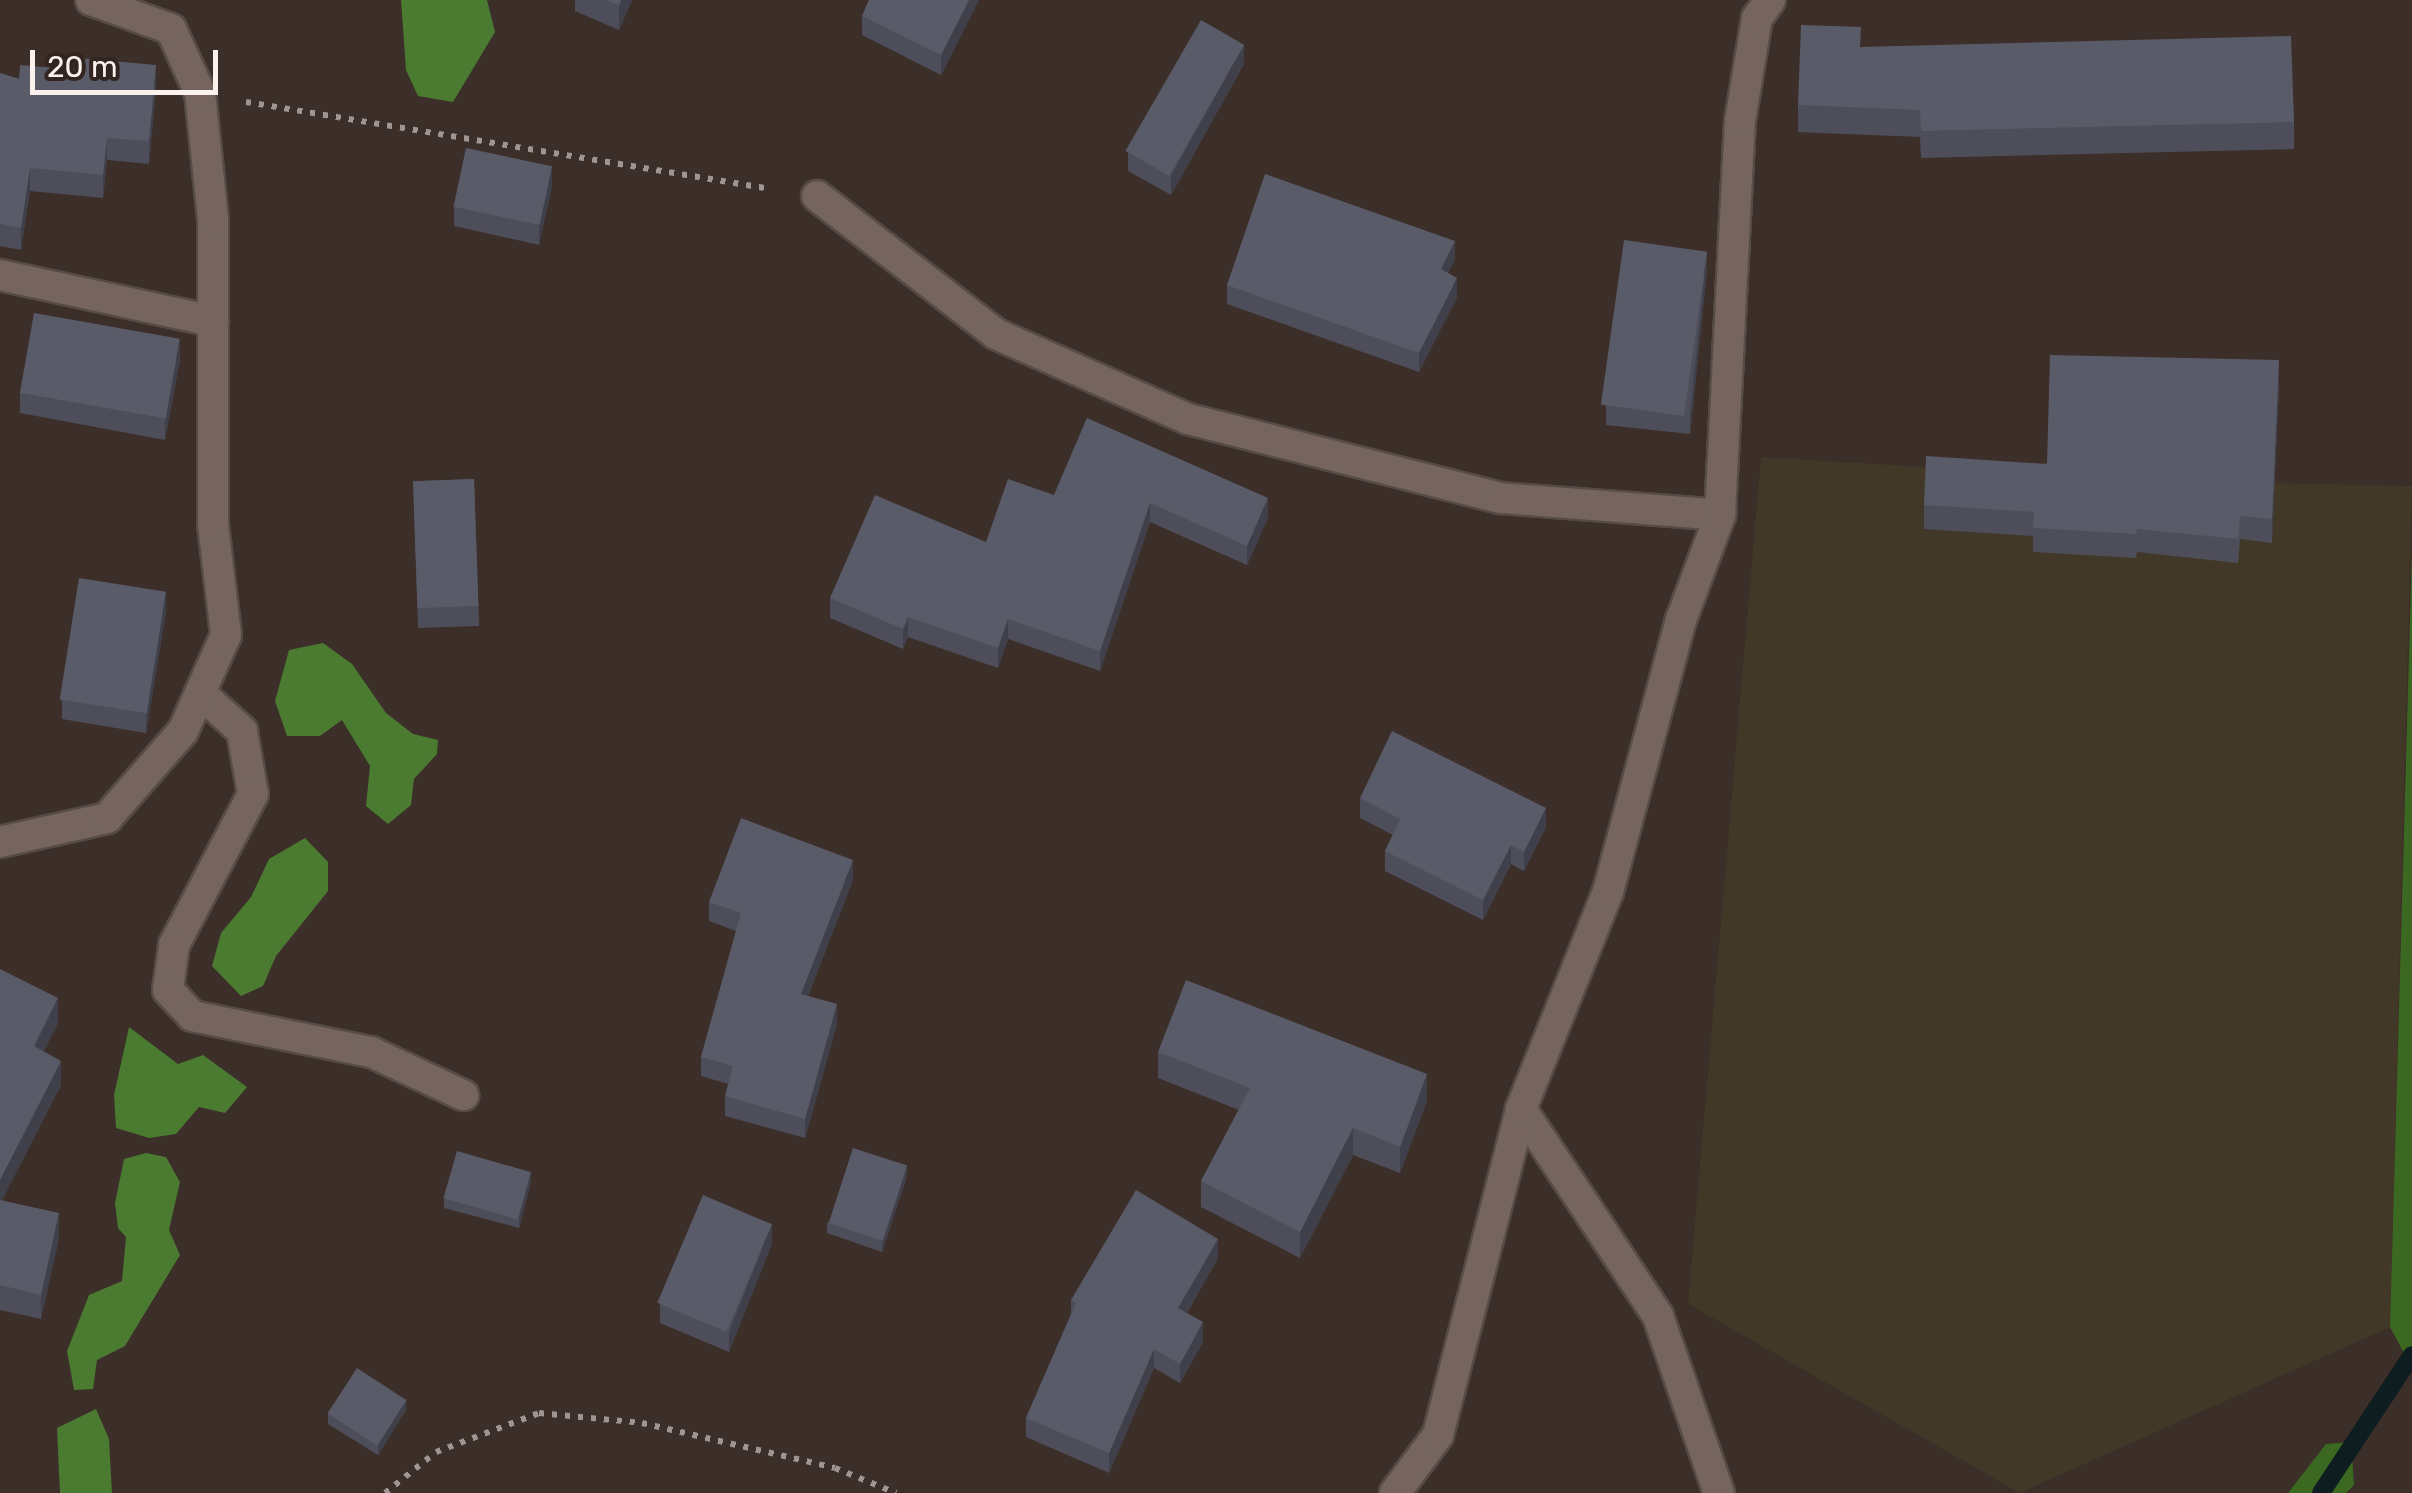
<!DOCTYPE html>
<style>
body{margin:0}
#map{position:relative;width:2412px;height:1493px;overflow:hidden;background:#3c2e28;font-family:Rubik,sans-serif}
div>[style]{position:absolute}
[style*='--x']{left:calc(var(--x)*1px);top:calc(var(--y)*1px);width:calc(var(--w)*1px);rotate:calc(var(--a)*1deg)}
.industrial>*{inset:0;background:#413827}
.green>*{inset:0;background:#3c6921}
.forest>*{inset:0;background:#4b7a31}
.stream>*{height:18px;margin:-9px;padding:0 9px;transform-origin:9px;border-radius:9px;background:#0d1d20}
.path>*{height:6px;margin-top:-3px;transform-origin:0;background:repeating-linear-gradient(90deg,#a09590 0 5px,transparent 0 13px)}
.roads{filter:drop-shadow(2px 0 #574b46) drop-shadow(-2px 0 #574b46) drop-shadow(0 2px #574b46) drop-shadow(0 -2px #574b46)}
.lane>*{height:30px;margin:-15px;padding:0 15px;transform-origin:15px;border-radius:15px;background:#75655e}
.street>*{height:30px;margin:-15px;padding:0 15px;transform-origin:15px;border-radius:15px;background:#75655e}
.wall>*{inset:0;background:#4d4e5a;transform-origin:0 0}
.shaded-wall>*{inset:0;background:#3f404a}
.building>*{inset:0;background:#5a5b69;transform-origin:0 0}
span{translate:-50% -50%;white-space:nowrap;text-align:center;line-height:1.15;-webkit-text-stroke:9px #32241e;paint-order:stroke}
.scale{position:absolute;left:30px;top:50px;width:188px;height:45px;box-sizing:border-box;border:5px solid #fbf1ed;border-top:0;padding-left:12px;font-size:30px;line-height:35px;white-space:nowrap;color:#fbf1ed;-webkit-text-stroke:8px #32241e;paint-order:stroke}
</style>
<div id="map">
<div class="industrial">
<div style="clip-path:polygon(1761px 457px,2138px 480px,2412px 486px,2390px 1327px,2020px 1493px,1688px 1304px)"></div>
</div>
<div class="green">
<div style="clip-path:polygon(2412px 548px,2412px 1368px,2390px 1327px)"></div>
<div style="clip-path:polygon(2351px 1442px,2354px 1485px,2346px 1493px,2288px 1493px,2326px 1444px)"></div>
</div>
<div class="forest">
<div style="clip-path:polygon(401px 0,487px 0,495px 32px,453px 102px,418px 96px,406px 70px)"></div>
<div style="clip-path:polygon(323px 643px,352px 664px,386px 713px,413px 734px,438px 740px,437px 754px,414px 779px,411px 805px,388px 824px,366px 806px,370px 766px,342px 720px,320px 736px,287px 736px,275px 701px,289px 650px)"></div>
<div style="clip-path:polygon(305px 838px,328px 862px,328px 891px,276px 956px,263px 986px,241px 996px,212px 966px,221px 933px,251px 897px,269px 859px)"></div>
<div style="clip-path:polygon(129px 1027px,178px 1064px,203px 1055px,247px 1087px,225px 1113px,199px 1107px,176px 1134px,149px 1138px,116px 1128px,114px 1095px)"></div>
<div style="clip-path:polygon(146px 1153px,166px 1157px,180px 1182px,169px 1230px,180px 1255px,125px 1346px,97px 1360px,93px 1389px,74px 1390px,67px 1351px,89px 1295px,122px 1281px,126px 1237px,118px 1228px,115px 1203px,124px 1159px)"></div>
<div style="clip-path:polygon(96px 1409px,109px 1439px,112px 1493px,60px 1493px,57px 1428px)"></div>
</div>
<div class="stream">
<div style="--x:2321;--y:1493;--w:165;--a:-56.6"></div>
</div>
<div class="path">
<div style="--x:246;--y:102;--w:532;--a:9.41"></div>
<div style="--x:385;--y:1493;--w:65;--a:-38.8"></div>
<div style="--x:436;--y:1452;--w:110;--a:-20.7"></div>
<div style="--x:539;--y:1413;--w:103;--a:5.5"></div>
<div style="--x:642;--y:1423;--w:198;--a:13.1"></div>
<div style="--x:835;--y:1468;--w:66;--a:22.3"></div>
</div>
<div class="roads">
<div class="lane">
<div style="--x:817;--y:196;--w:226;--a:37.6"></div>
<div style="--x:996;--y:334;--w:210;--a:23.9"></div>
<div style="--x:1188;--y:419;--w:323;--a:14.2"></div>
<div style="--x:1501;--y:498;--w:220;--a:4.4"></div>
<div style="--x:0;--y:275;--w:218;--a:12.2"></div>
<div style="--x:200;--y:693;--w:57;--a:42.1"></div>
<div style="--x:242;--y:731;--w:64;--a:80.1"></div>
<div style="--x:253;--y:794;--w:170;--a:117.6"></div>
<div style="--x:174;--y:945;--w:45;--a:97.6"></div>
<div style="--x:168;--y:990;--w:35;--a:47"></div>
<div style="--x:192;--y:1016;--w:183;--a:11.4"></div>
<div style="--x:371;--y:1052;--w:102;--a:25.1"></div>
<div style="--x:0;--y:842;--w:110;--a:-12.6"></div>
<div style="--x:107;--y:818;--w:116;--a:-48.9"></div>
<div style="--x:183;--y:731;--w:105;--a:-65.9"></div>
<div style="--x:226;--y:635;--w:112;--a:-96.7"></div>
<div style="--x:213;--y:524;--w:304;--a:-90"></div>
<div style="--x:213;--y:220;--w:128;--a:-95.8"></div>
<div style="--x:200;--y:93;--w:70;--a:-114.4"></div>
<div style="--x:171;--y:29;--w:85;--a:-160.1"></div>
<div style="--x:1521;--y:1109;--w:248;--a:56.5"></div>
<div style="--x:1658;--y:1316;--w:187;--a:71"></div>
</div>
<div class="street">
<div style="--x:1395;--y:1493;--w:72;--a:-53.4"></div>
<div style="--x:1438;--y:1435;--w:336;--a:-75.7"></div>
<div style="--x:1521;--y:1109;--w:234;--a:-68.2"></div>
<div style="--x:1608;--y:892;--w:282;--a:-75"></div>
<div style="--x:1681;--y:620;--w:112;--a:-69.6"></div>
<div style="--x:1720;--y:515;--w:395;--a:-87.1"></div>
<div style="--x:1740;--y:121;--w:104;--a:-80.6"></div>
<div style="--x:1757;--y:18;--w:22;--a:-54"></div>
</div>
</div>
<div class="wall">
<div style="clip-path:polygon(575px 0,632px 0,619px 30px,575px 11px)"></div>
<div style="clip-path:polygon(869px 0,979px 0,941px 75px,862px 35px,862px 16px)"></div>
<div style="clip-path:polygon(1861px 47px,2294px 122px,2294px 149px,1921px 158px,1920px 137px,1798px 132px,1798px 105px)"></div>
<div style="clip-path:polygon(1244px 64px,1171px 195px,1128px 171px,1128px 152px)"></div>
<div style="clip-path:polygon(0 73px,19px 79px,156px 88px,149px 164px,107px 160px,103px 198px,30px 191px,21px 250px,0 246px)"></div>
<div style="clip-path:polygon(552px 186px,539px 245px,454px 226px,454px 207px)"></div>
<div style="clip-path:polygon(1455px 259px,1448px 273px,1457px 297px,1419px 372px,1227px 304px,1227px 285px)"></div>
<div style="clip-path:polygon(1707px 270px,1690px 434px,1606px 425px,1606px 405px)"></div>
<div style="clip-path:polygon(180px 359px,165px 440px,20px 413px,20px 393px)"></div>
<div style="clip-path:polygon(2279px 384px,2272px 543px,2240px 539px,2238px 563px,2137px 552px,2136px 558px,2033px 552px,2033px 536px,1924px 529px,1924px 505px)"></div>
<div style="clip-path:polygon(1087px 418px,1268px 518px,1247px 565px,1150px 522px,1100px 671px,1008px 639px,998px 668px,908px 637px,903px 649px,830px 618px,830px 598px,986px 542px,1054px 495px)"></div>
<div style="left:474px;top:479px;width:147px;height:61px;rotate:88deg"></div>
<div style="clip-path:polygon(166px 611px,146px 733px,62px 719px,62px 700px)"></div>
<div style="clip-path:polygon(1360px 798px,1546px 827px,1524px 871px,1511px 864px,1483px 920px,1385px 871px,1385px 851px,1393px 835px,1360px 818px)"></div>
<div style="clip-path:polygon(853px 880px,808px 996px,837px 1024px,805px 1138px,725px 1116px,725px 1096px,728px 1084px,701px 1076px,701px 1057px,736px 931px,709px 921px,709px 902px)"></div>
<div style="clip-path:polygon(0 969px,58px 1023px,43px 1052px,61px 1085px,2px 1200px,59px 1238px,41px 1319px,0 1310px)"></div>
<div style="clip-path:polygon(1158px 1052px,1427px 1101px,1400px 1173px,1353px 1155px,1300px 1258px,1201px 1207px,1201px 1181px,1239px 1110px,1158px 1078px)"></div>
<div style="clip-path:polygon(907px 1176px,882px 1252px,827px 1233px,827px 1223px)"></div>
<div style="clip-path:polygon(531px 1182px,519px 1228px,444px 1208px,444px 1198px)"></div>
<div style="clip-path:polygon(772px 1244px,729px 1352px,660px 1323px,660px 1304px)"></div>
<div style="clip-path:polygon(1218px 1258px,1187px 1313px,1203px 1342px,1180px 1383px,1154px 1368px,1109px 1473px,1026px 1437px,1026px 1418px,1071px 1314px,1071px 1300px)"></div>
<div style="clip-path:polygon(406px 1410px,378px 1455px,328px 1424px,328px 1413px)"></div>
</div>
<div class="shaded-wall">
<div style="clip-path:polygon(621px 0,632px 0,619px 30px,619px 5px)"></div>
<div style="clip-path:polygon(969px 0,979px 0,941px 75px,941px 55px)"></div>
<div style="clip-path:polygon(1244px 45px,1244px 64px,1171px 195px,1171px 176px)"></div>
<div style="clip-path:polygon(156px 65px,156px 88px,149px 164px,149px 141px)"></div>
<div style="clip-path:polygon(107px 138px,107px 160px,103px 198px,103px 175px)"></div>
<div style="clip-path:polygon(552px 167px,552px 186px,539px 245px,539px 226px)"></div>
<div style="clip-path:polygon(30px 168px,30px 191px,21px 250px,21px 228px)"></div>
<div style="clip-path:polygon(1455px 241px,1455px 259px,1441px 288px,1441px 269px)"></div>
<div style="clip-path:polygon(1707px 251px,1707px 270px,1690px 434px,1690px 414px)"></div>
<div style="clip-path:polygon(1457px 278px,1457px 297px,1419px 372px,1419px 353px)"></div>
<div style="clip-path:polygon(180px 339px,180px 359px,165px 440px,165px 420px)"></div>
<div style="clip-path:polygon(2279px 360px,2279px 384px,2272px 543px,2272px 519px)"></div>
<div style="clip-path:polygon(1268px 498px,1268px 518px,1247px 565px,1247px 546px)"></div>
<div style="clip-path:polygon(1150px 503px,1150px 522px,1100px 671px,1100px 651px)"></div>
<div style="clip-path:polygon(166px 592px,166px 611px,146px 733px,146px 714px)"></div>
<div style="clip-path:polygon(908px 617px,908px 637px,903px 649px,903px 629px)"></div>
<div style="clip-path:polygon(1008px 619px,1008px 639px,998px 668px,998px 648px)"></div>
<div style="clip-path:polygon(1546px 808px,1546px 827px,1524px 871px,1524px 852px)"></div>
<div style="clip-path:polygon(1511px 845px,1511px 864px,1483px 920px,1483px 900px)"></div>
<div style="clip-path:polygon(853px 860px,853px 880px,801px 1013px,801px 994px)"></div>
<div style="clip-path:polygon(58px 998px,58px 1023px,34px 1071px,34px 1046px)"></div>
<div style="clip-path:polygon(837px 1004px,837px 1024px,805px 1138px,805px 1119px)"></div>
<div style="clip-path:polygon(61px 1061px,61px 1085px,0 1204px,0 1180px)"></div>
<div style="clip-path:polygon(1427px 1074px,1427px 1101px,1400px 1173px,1400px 1147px)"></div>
<div style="clip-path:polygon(1353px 1128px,1353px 1155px,1300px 1258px,1300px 1232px)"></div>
<div style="clip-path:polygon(907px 1166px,907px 1176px,882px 1252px,882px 1242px)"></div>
<div style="clip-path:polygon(531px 1172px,531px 1182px,519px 1228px,519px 1218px)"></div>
<div style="clip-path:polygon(59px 1213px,59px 1238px,41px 1319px,41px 1295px)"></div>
<div style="clip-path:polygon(772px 1224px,772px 1244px,729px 1352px,729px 1332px)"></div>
<div style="clip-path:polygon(1218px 1239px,1218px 1258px,1178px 1328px,1178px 1308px)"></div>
<div style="clip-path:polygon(1203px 1322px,1203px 1342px,1180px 1383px,1180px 1364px)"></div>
<div style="clip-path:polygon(1154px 1349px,1154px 1368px,1109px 1473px,1109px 1453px)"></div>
<div style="clip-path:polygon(406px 1400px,406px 1410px,378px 1455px,378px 1445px)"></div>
</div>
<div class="building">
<div style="clip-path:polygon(607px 0,621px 0,619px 5px)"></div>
<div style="clip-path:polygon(869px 0,969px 0,941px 55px,862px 16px)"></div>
<div style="left:1201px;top:20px;width:50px;height:151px;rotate:30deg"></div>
<div style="clip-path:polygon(1801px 25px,1861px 27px,1860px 47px,2291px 36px,2294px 122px,1921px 131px,1920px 110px,1798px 105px)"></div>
<div style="clip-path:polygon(79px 58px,156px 65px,149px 141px,107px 138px,103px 175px,30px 168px,21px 228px,0 224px,0 73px,19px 79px,20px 65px,78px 70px)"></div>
<div style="left:466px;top:148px;width:88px;height:60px;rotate:12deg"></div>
<div style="clip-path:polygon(1265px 174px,1455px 241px,1441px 269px,1457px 278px,1419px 353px,1227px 285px)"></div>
<div style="left:1624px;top:240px;width:84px;height:166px;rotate:8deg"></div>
<div style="left:34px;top:313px;width:148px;height:81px;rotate:10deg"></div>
<div style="clip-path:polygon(2050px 355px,2279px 360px,2272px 519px,2240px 516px,2238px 539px,2137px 529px,2136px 534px,2033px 528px,2034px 512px,1924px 505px,1926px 456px,2047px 464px)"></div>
<div style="clip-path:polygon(1087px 418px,1268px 498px,1247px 546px,1150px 503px,1100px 651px,1008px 619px,998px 648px,908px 617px,903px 629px,830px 598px,875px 495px,986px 542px,1008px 479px,1054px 495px)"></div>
<div style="left:474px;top:479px;width:127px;height:61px;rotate:88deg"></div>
<div style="left:79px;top:578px;width:88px;height:123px;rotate:9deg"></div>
<div style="clip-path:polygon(1392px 731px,1546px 808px,1524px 852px,1511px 845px,1483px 900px,1385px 851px,1400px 819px,1360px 798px)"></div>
<div style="clip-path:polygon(741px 818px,853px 860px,801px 994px,837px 1004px,805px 1119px,725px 1096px,733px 1066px,701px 1057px,741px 913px,709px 902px)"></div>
<div style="clip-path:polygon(0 969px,58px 998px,34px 1046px,61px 1061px,0 1180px)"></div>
<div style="clip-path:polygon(1186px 980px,1427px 1074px,1400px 1147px,1353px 1128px,1300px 1232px,1201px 1181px,1250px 1088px,1158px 1052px)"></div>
<div style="left:853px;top:1148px;width:57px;height:79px;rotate:18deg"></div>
<div style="left:457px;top:1151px;width:77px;height:49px;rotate:16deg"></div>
<div style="clip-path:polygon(1136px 1190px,1218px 1239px,1178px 1308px,1203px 1322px,1180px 1364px,1154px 1349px,1109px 1453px,1026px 1418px,1076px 1303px,1071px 1300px)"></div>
<div style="left:703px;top:1195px;width:75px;height:117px;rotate:23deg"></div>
<div style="clip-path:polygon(0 1200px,59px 1213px,41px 1295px,0 1285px)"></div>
<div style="left:357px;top:1368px;width:59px;height:54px;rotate:33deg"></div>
</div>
<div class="scale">20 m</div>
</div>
